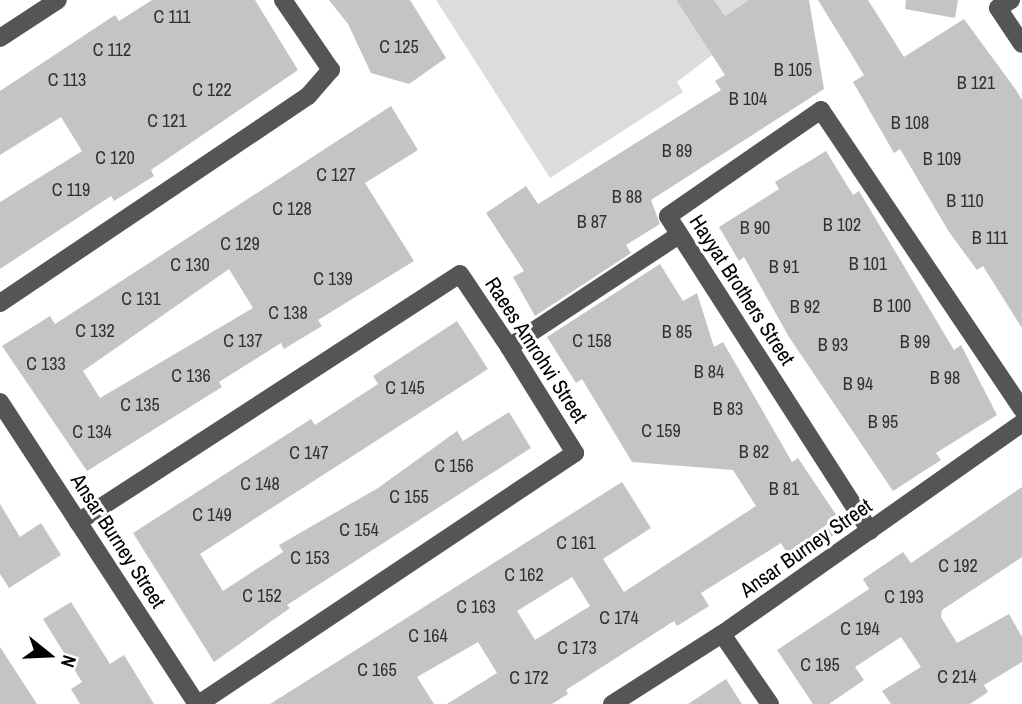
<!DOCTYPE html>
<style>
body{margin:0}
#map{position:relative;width:1022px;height:704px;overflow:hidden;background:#fff;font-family:"Archivo Narrow",sans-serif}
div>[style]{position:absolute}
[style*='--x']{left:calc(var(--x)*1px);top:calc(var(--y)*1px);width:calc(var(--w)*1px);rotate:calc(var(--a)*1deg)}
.green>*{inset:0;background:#dcdcdc}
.building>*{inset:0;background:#c4c4c4}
.minor>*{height:18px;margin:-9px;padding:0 9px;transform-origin:9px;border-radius:9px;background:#555}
span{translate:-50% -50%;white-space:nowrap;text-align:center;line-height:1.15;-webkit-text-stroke:6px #fff;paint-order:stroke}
.number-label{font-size:18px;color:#313131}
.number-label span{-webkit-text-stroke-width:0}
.street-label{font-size:21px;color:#000}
.north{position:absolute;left:14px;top:620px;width:70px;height:70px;-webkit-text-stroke:5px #fff;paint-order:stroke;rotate:108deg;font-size:19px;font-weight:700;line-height:28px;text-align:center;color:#000}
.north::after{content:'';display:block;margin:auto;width:24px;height:32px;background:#000;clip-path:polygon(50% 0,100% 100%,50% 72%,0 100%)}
</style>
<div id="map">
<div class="green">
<div style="clip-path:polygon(436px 0,676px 0,712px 55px,677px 82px,683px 92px,550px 178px)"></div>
<div style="clip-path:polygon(714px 0,749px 0,725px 16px)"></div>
</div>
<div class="building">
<div style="clip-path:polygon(152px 0,255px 0,298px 70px,151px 170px,154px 176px,114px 201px,111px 196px,0 269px,0 202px,82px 151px,61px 117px,0 155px,0 91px,115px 15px,119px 21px)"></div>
<div style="clip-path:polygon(329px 0,410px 0,446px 58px,409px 84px,371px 73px,348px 24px)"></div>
<div style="clip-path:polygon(676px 0,714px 0,725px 16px,749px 0,809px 0,824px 89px,651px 200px,660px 224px,626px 245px,631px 253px,535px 316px,513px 277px,524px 271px,486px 213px,526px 186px,538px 204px,721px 90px,715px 81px,725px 75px)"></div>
<div style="clip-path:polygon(818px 0,868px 0,904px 57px,964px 19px,1016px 90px,1022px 100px,1022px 328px,983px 266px,977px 270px,949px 232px,900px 149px,894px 153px,853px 82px,864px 75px)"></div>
<div style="clip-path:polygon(906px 0,958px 0,955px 18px,905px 9px)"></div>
<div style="clip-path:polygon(evenodd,391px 106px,418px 150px,365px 183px,414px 261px,318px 320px,322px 326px,284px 349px,281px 343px,219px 382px,222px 387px,87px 471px,2px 346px,50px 316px,55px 324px,391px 106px,229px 269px,253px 308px,100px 398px,83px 371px,229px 269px)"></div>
<div style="clip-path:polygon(826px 151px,853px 195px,859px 191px,954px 350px,961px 345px,997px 415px,936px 453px,941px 460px,893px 491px,789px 337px,744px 257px,739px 261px,719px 227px,779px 189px,775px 182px)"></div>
<div style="clip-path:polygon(evenodd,660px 264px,683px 301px,697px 293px,714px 347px,723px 342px,792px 462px,798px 458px,845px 528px,792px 561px,781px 543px,701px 593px,709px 606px,677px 626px,674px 621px,566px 690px,568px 694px,552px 704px,447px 704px,497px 673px,478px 642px,417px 677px,434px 704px,270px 704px,622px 482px,651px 528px,603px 559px,624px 592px,756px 506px,733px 470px,632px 462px,582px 379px,576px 383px,547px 337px,660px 264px,572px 577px,590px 606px,535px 640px,517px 611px,572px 577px)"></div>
<div style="clip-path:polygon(457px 321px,488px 369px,200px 554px,223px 591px,283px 552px,279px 545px,378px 488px,457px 431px,463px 441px,509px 412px,531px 448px,287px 605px,290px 608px,214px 662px,133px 533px,311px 419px,315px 425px,378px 384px,373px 376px)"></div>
<div style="clip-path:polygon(1022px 487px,1022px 557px,942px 610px,941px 617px,957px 643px,1009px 614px,1022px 637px,1022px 662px,984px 685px,988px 692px,970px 704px,891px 704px,882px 691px,921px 667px,901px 637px,855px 667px,864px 680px,829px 704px,813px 704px,777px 650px,869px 589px,863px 579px,903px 552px,911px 563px)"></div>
<div style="clip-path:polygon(0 504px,20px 537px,41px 523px,61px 555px,9px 588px,0 574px)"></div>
<div style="clip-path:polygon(71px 602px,110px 664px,124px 655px,154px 704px,80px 704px,71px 689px,82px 682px,43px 619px)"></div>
<div style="clip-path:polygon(0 647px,37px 704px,0 704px)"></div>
<div style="clip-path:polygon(726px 679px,742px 704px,688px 704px)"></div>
</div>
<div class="minor">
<div style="--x:1011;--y:0;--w:15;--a:148"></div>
<div style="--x:998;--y:8;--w:43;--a:56.3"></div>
<div style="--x:0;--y:38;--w:69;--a:-33.2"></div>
<div style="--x:0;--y:303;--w:371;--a:-33.9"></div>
<div style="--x:308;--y:96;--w:35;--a:-49"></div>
<div style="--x:331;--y:70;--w:85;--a:-124.4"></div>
<div style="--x:509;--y:347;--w:204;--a:-33.4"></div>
<div style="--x:0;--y:402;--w:361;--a:56.9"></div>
<div style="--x:78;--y:522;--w:455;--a:-33"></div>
<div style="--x:460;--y:274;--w:88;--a:56.1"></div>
<div style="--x:509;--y:347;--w:125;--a:58.1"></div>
<div style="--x:575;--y:453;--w:452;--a:146.3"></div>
<div style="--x:870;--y:531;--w:374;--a:-122.7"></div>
<div style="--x:668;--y:216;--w:186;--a:-34.7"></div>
<div style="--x:821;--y:110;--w:360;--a:56.1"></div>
<div style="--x:722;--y:634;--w:85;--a:55.6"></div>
<div style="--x:612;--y:704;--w:130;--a:-32.5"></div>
<div style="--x:722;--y:634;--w:367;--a:-35.1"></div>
</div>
<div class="number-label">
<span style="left:172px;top:17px">C 111</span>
<span style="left:399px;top:47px">C 125</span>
<span style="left:112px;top:50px">C 112</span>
<span style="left:793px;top:70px">B 105</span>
<span style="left:67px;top:80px">C 113</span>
<span style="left:976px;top:83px">B 121</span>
<span style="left:212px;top:90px">C 122</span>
<span style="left:748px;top:99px">B 104</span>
<span style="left:167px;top:121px">C 121</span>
<span style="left:910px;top:123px">B 108</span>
<span style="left:677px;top:151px">B 89</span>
<span style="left:115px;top:158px">C 120</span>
<span style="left:942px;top:159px">B 109</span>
<span style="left:336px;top:175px">C 127</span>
<span style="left:71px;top:190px">C 119</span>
<span style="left:627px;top:197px">B 88</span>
<span style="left:965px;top:201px">B 110</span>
<span style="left:292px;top:209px">C 128</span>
<span style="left:592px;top:222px">B 87</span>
<span style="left:842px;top:225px">B 102</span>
<span style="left:755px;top:228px">B 90</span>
<span style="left:990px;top:238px">B 111</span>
<span style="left:240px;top:244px">C 129</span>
<span style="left:868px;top:264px">B 101</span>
<span style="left:190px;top:265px">C 130</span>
<span style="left:784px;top:267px">B 91</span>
<span style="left:333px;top:279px">C 139</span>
<span style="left:141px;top:299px">C 131</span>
<span style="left:892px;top:306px">B 100</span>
<span style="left:805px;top:307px">B 92</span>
<span style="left:288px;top:313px">C 138</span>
<span style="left:95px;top:331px">C 132</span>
<span style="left:677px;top:332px">B 85</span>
<span style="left:243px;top:341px">C 137</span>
<span style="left:592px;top:341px">C 158</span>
<span style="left:915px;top:342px">B 99</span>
<span style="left:833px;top:345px">B 93</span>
<span style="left:46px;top:364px">C 133</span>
<span style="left:709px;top:372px">B 84</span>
<span style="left:191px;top:376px">C 136</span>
<span style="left:945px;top:378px">B 98</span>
<span style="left:858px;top:384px">B 94</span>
<span style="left:405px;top:388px">C 145</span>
<span style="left:140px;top:405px">C 135</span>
<span style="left:728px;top:409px">B 83</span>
<span style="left:883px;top:422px">B 95</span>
<span style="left:661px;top:431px">C 159</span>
<span style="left:92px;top:432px">C 134</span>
<span style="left:754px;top:452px">B 82</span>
<span style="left:309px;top:453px">C 147</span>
<span style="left:454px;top:466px">C 156</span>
<span style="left:260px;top:484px">C 148</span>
<span style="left:784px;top:489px">B 81</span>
<span style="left:409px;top:497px">C 155</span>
<span style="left:212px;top:515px">C 149</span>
<span style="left:359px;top:530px">C 154</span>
<span style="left:576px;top:543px">C 161</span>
<span style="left:310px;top:558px">C 153</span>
<span style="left:958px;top:566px">C 192</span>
<span style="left:524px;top:575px">C 162</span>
<span style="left:262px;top:596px">C 152</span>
<span style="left:904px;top:597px">C 193</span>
<span style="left:476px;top:607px">C 163</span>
<span style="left:619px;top:618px">C 174</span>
<span style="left:860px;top:629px">C 194</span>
<span style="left:428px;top:636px">C 164</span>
<span style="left:577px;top:648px">C 173</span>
<span style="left:820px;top:665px">C 195</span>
<span style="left:377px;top:670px">C 165</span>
<span style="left:957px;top:677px">C 214</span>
<span style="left:529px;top:678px">C 172</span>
</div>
<div class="street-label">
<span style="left:742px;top:290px;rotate:57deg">Hayyat Brothers Street</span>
<span style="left:536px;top:350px;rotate:57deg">Raees Amrohvi Street</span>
<span style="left:118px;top:541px;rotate:57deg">Ansar Burney Street</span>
<span style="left:806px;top:548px;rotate:-35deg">Ansar Burney Street</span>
</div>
<div class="north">N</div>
</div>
